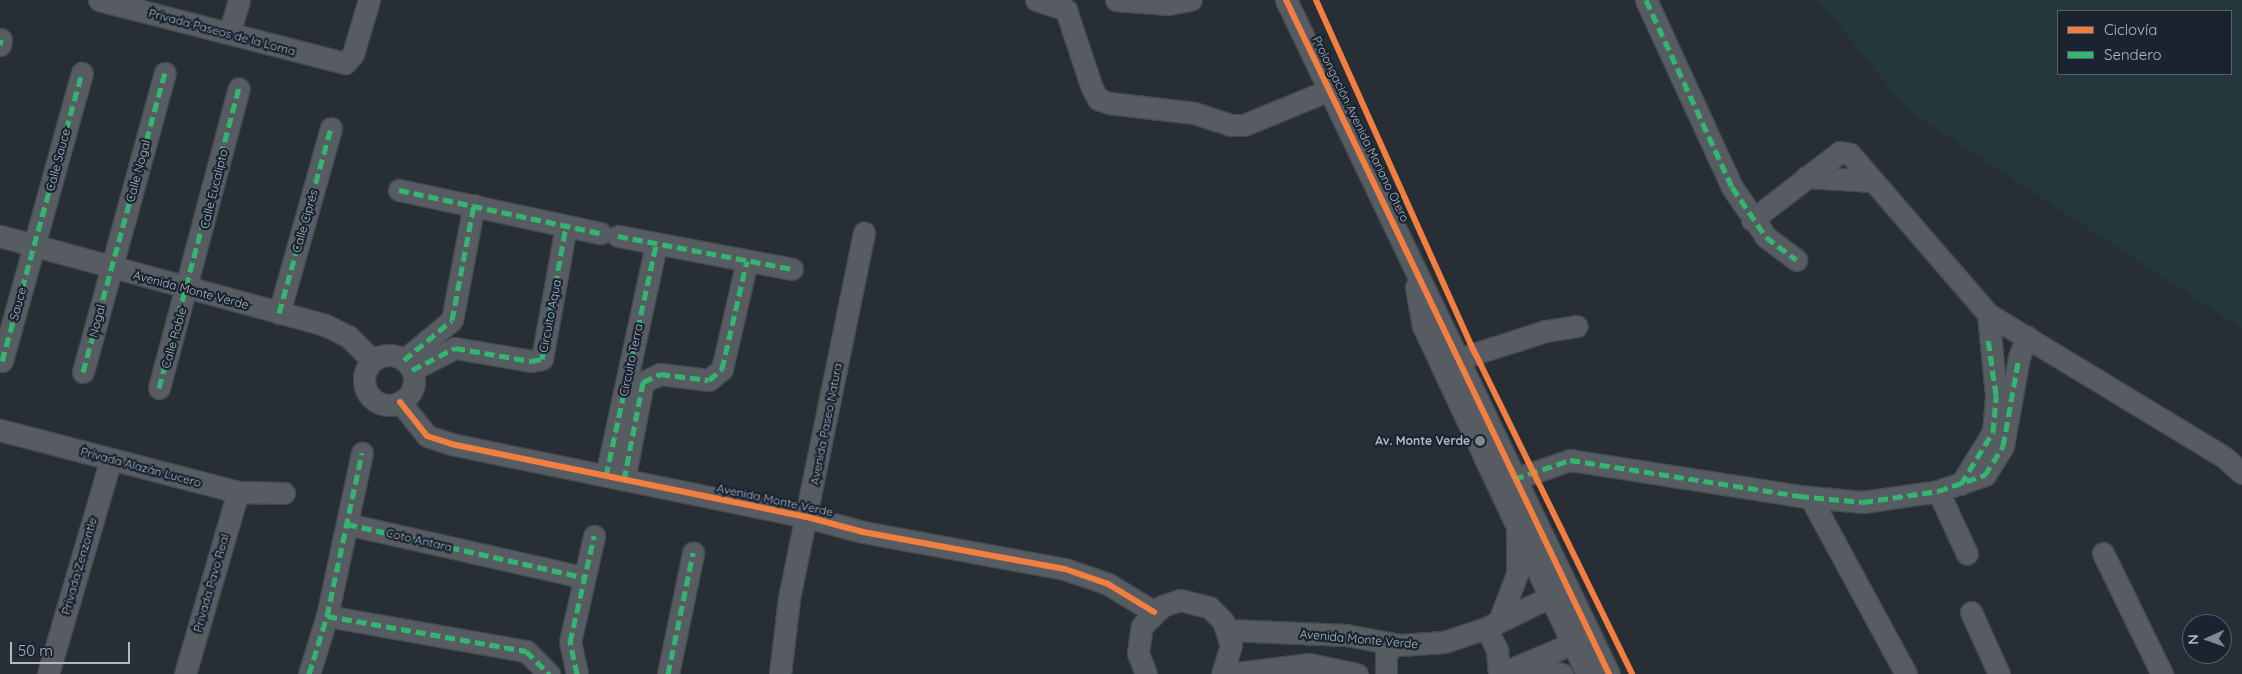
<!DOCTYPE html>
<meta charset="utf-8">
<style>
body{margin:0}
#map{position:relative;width:2242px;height:674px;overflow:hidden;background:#272e35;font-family:Quicksand,sans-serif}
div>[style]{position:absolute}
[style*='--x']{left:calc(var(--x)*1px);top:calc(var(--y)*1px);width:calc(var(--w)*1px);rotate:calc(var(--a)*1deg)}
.green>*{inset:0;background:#24383b}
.roads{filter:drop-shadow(1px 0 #454a50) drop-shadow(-1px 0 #454a50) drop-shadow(0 1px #454a50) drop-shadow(0 -1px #454a50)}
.minor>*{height:21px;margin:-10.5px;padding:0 10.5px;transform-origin:10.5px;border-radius:10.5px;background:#575c63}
.minor>.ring{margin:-10.5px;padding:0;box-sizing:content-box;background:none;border:21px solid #575c63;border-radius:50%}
.quiet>*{height:5px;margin-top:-2.5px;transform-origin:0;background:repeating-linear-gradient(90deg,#33b770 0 10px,transparent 0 15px)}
.cycleway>*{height:6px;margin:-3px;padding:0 3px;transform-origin:3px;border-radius:3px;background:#f27e40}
.dots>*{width:14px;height:14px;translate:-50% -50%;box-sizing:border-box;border:2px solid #1a2430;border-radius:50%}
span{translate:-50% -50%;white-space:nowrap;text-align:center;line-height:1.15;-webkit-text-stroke:4.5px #1a2430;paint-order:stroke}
.street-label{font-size:12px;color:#b0b9c7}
.poi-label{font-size:12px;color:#b0b9c7;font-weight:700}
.right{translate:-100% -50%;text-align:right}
.legend{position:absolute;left:2057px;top:10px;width:175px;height:65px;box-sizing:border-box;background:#1a2430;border:1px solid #56606c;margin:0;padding:6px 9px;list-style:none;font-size:15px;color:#b0b9c7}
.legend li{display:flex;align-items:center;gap:10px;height:25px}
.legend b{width:25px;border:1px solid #56606c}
.north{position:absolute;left:2182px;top:614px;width:50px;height:50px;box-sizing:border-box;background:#1a2430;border:1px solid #56606c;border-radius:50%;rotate:268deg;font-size:14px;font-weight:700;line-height:20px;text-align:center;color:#b0b9c7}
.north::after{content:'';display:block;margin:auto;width:18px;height:22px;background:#808894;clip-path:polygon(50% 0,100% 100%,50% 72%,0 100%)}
.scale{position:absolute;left:10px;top:642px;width:120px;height:22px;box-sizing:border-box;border:2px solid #b0b9c7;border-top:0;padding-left:6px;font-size:15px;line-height:18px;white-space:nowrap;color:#b0b9c7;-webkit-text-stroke:4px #1a2430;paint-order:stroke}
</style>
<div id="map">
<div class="green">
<div style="clip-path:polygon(evenodd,1818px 0,2242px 0,2242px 329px,1909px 111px,1818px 0,2058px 11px,2231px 11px,2231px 74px,2058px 74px,2058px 11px)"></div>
</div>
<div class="roads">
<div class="minor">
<div style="--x:99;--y:0;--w:254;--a:14.4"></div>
<div style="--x:345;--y:63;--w:12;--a:-48"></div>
<div style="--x:353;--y:54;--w:56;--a:-73.5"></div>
<div style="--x:1036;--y:0;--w:32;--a:18"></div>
<div style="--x:1066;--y:10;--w:82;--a:71.6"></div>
<div style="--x:1092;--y:88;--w:13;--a:61"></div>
<div style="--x:1098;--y:99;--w:12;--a:20"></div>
<div style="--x:1109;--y:103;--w:86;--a:6.7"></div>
<div style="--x:1194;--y:113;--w:38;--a:18"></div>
<div style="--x:1230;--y:125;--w:14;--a:0"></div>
<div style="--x:1244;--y:125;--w:92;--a:-22.4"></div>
<div style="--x:1116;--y:0;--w:52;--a:4.4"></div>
<div style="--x:1168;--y:4;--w:23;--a:-10"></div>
<div style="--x:1286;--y:0;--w:747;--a:64.39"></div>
<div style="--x:1646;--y:0;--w:206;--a:65.3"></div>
<div style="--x:1732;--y:187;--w:60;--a:55.8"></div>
<div style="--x:1766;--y:237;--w:38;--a:37"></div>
<div style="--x:229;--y:33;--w:34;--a:-73"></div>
<div style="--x:0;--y:45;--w:6;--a:-81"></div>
<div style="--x:1806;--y:177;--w:67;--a:3.4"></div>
<div style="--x:399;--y:190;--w:206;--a:12.1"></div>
<div style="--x:1752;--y:220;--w:111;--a:-37.7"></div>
<div style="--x:1840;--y:152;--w:10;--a:11"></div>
<div style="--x:1850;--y:154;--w:211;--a:49.2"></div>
<div style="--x:1988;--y:314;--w:276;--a:31.2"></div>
<div style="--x:2224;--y:457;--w:24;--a:42"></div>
<div style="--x:0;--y:236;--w:337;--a:15.3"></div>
<div style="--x:325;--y:325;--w:25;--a:26"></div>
<div style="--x:348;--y:336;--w:34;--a:45"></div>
<div style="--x:618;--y:236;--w:177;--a:10.7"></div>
<div style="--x:1416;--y:287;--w:40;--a:80"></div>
<div style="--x:1423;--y:326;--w:222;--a:64.9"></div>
<div style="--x:1517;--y:527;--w:47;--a:90"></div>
<div style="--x:1517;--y:574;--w:50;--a:111"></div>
<div style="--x:279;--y:313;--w:192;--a:-74.3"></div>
<div class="ring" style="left:364px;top:355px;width:29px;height:29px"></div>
<div style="--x:1458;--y:359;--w:92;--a:-17.7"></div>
<div style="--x:1546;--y:331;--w:31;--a:-9"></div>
<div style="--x:404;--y:360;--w:62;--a:-39.8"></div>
<div style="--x:452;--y:320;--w:117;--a:-79.2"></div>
<div style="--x:2;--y:361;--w:299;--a:-74.5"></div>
<div style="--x:412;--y:370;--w:48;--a:-27.1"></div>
<div style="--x:455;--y:348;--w:77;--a:9.7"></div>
<div style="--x:531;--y:361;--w:11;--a:-10"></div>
<div style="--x:542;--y:359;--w:135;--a:-79.8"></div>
<div style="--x:83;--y:372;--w:310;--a:-74.7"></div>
<div style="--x:159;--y:388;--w:310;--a:-75.1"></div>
<div style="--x:400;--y:402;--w:43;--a:51.5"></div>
<div style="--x:427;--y:436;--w:25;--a:18"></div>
<div style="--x:451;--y:444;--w:363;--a:11.6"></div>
<div style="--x:807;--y:517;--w:58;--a:15"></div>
<div style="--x:863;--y:532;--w:205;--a:10.4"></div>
<div style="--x:1065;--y:569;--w:46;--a:19.2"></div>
<div style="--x:1108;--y:584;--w:54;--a:31.3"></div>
<div style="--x:0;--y:430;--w:246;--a:14.6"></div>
<div style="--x:238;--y:492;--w:46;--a:1.2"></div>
<div style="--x:606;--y:476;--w:236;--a:-77.8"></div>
<div style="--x:1514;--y:479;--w:59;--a:-18.7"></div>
<div style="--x:1570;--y:460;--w:232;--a:8.9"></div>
<div style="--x:1799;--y:496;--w:64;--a:5.4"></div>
<div style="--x:1863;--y:502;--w:76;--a:-8.3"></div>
<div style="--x:1938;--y:491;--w:50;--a:-18.8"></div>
<div style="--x:1985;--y:475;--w:34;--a:-58"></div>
<div style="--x:2003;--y:446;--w:90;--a:-79.8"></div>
<div style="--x:2019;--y:357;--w:22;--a:-68"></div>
<div style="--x:624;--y:480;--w:100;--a:-79"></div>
<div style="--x:643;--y:382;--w:19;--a:-25"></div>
<div style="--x:660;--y:374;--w:49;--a:7"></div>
<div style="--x:709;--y:380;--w:17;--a:-40"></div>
<div style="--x:722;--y:369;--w:111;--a:-77"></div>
<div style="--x:1961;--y:484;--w:61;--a:-58.4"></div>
<div style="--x:1993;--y:432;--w:37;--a:-85"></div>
<div style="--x:1996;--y:395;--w:81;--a:-95.6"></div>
<div style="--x:1938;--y:491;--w:69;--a:65.3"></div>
<div style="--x:1810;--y:497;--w:201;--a:61.5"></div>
<div style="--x:347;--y:524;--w:241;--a:12.7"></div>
<div style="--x:1521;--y:536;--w:153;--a:64.4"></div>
<div style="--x:2103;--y:553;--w:135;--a:64"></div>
<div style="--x:1971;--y:612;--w:68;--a:65.7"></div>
<div style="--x:327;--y:616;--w:202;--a:10"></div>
<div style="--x:526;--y:651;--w:33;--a:45"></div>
<div style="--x:1486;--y:628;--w:25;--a:63"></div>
<div style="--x:1497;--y:650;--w:24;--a:85"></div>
<div style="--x:1228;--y:630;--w:118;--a:2.4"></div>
<div style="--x:1346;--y:635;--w:55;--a:10.5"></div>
<div style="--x:1400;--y:645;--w:44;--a:-3.9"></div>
<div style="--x:1444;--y:642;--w:44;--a:-18.4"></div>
<div style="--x:1486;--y:628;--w:91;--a:-26"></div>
<div style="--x:1520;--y:666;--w:43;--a:10.8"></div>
<div style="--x:48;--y:674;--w:224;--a:-73.7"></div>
<div style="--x:185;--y:674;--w:190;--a:-73.8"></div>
<div style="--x:309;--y:674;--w:61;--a:-72.8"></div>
<div style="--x:327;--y:616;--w:167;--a:-77.9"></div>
<div style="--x:577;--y:674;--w:33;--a:-102"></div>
<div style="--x:570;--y:642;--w:109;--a:-77.2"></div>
<div style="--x:668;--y:674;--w:124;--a:-78.3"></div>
<div style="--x:780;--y:674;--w:77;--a:-83.2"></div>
<div style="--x:789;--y:598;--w:373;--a:-78.4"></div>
<div style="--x:1146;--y:674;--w:22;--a:-111"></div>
<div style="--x:1138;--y:653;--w:27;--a:-82"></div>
<div style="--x:1142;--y:626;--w:28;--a:-45"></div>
<div style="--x:1162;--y:606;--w:19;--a:-18"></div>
<div style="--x:1180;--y:600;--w:30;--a:14"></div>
<div style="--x:1209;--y:607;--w:20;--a:45"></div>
<div style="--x:1223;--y:621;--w:25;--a:72"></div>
<div style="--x:1231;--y:645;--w:30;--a:107"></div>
<div style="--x:1229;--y:674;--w:81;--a:-7.1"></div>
<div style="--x:1309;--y:664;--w:49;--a:11.8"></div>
<div style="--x:1386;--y:674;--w:19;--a:-90"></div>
<div style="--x:1386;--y:655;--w:13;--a:-58"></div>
<div style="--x:1500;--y:674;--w:92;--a:-23"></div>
</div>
</div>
<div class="quiet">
<div style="--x:1646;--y:0;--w:206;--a:65.3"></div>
<div style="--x:1732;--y:187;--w:60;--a:55.8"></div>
<div style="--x:1766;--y:237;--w:38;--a:37"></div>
<div style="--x:0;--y:45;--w:6;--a:-81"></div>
<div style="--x:399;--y:190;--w:206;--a:12.1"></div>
<div style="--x:618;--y:236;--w:177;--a:10.7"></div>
<div style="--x:279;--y:313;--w:192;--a:-74.3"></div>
<div style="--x:404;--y:360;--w:62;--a:-39.8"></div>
<div style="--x:452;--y:320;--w:117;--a:-79.2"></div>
<div style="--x:2;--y:361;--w:299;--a:-74.5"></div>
<div style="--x:412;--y:370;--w:48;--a:-27.1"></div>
<div style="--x:455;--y:348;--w:77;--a:9.7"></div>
<div style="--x:531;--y:361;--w:11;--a:-10"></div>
<div style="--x:542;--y:359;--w:135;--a:-79.8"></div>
<div style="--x:83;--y:372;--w:310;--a:-74.7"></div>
<div style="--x:159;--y:388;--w:310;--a:-75.1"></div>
<div style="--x:606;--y:476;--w:236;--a:-77.8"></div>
<div style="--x:1514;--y:479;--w:59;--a:-18.7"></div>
<div style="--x:1570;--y:460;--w:232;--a:8.9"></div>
<div style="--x:1799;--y:496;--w:64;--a:5.4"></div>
<div style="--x:1863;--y:502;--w:76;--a:-8.3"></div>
<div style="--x:1938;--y:491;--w:50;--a:-18.8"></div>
<div style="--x:1985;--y:475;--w:34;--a:-58"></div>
<div style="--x:2003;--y:446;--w:90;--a:-79.8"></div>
<div style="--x:624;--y:480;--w:100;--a:-79"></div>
<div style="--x:643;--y:382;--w:19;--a:-25"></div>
<div style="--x:660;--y:374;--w:49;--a:7"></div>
<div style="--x:709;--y:380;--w:17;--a:-40"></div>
<div style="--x:722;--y:369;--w:111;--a:-77"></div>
<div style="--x:1961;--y:484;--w:61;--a:-58.4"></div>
<div style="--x:1993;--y:432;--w:37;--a:-85"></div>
<div style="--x:1996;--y:395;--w:57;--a:-98.1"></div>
<div style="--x:347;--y:524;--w:241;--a:12.7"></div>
<div style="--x:327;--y:616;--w:202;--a:10"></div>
<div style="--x:526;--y:651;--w:33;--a:45"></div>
<div style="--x:309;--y:674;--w:61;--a:-72.8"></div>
<div style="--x:327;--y:616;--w:167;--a:-77.9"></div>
<div style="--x:577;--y:674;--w:33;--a:-102"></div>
<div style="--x:570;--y:642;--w:109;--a:-77.2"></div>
<div style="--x:668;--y:674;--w:124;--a:-78.3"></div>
</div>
<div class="cycleway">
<div style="--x:1286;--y:0;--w:747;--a:64.39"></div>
<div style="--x:1316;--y:0;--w:387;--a:65.8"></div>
<div style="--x:1475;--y:353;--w:357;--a:63.9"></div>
<div style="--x:400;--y:402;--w:43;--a:51.5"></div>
<div style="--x:427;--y:436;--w:25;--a:18"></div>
<div style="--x:451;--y:444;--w:363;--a:11.6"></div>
<div style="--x:807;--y:517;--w:58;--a:15"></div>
<div style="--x:863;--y:532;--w:205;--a:10.4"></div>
<div style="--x:1065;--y:569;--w:46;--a:19.2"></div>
<div style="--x:1108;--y:584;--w:54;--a:31.3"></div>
</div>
<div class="dots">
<div style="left:1480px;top:441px;background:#808894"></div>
</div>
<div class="street-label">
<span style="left:222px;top:32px;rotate:15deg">Privada Paseos de la Loma</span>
<span style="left:1361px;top:129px;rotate:64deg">Prolongación Avenida Mariano Otero</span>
<span style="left:58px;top:160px;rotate:-75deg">Calle Sauce</span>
<span style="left:138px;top:171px;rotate:-75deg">Calle Nogal</span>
<span style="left:214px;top:189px;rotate:-76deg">Calle Eucalipto</span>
<span style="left:305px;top:221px;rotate:-74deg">Calle Ciprés</span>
<span style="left:191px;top:290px;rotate:15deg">Avenida Monte Verde</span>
<span style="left:18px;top:304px;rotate:-75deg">Sauce</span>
<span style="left:550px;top:316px;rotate:-79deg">Circuito Aqua</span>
<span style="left:97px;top:321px;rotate:-75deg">Nogal</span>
<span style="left:174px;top:338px;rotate:-74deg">Calle Roble</span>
<span style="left:631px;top:360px;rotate:-78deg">Circuito Terra</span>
<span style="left:826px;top:424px;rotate:-79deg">Avenida Paseo Natura</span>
<span style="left:141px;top:467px;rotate:15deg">Privada Alazán Lucero</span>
<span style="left:775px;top:500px;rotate:12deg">Avenida Monte Verde</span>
<span style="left:419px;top:540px;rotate:13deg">Coto Antara</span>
<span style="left:79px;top:566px;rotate:-74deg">Privada Zenzontle</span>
<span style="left:211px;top:583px;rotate:-74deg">Privada Pavo Real</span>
<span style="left:1359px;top:639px;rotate:5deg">Avenida Monte Verde</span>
</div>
<div class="poi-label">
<span class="right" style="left:1470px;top:441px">Av. Monte Verde</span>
</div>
<ul class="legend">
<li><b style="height:6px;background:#f27e40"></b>Ciclovía</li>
<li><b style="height:6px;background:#33b770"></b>Sendero</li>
</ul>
<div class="north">N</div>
<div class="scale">50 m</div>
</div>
